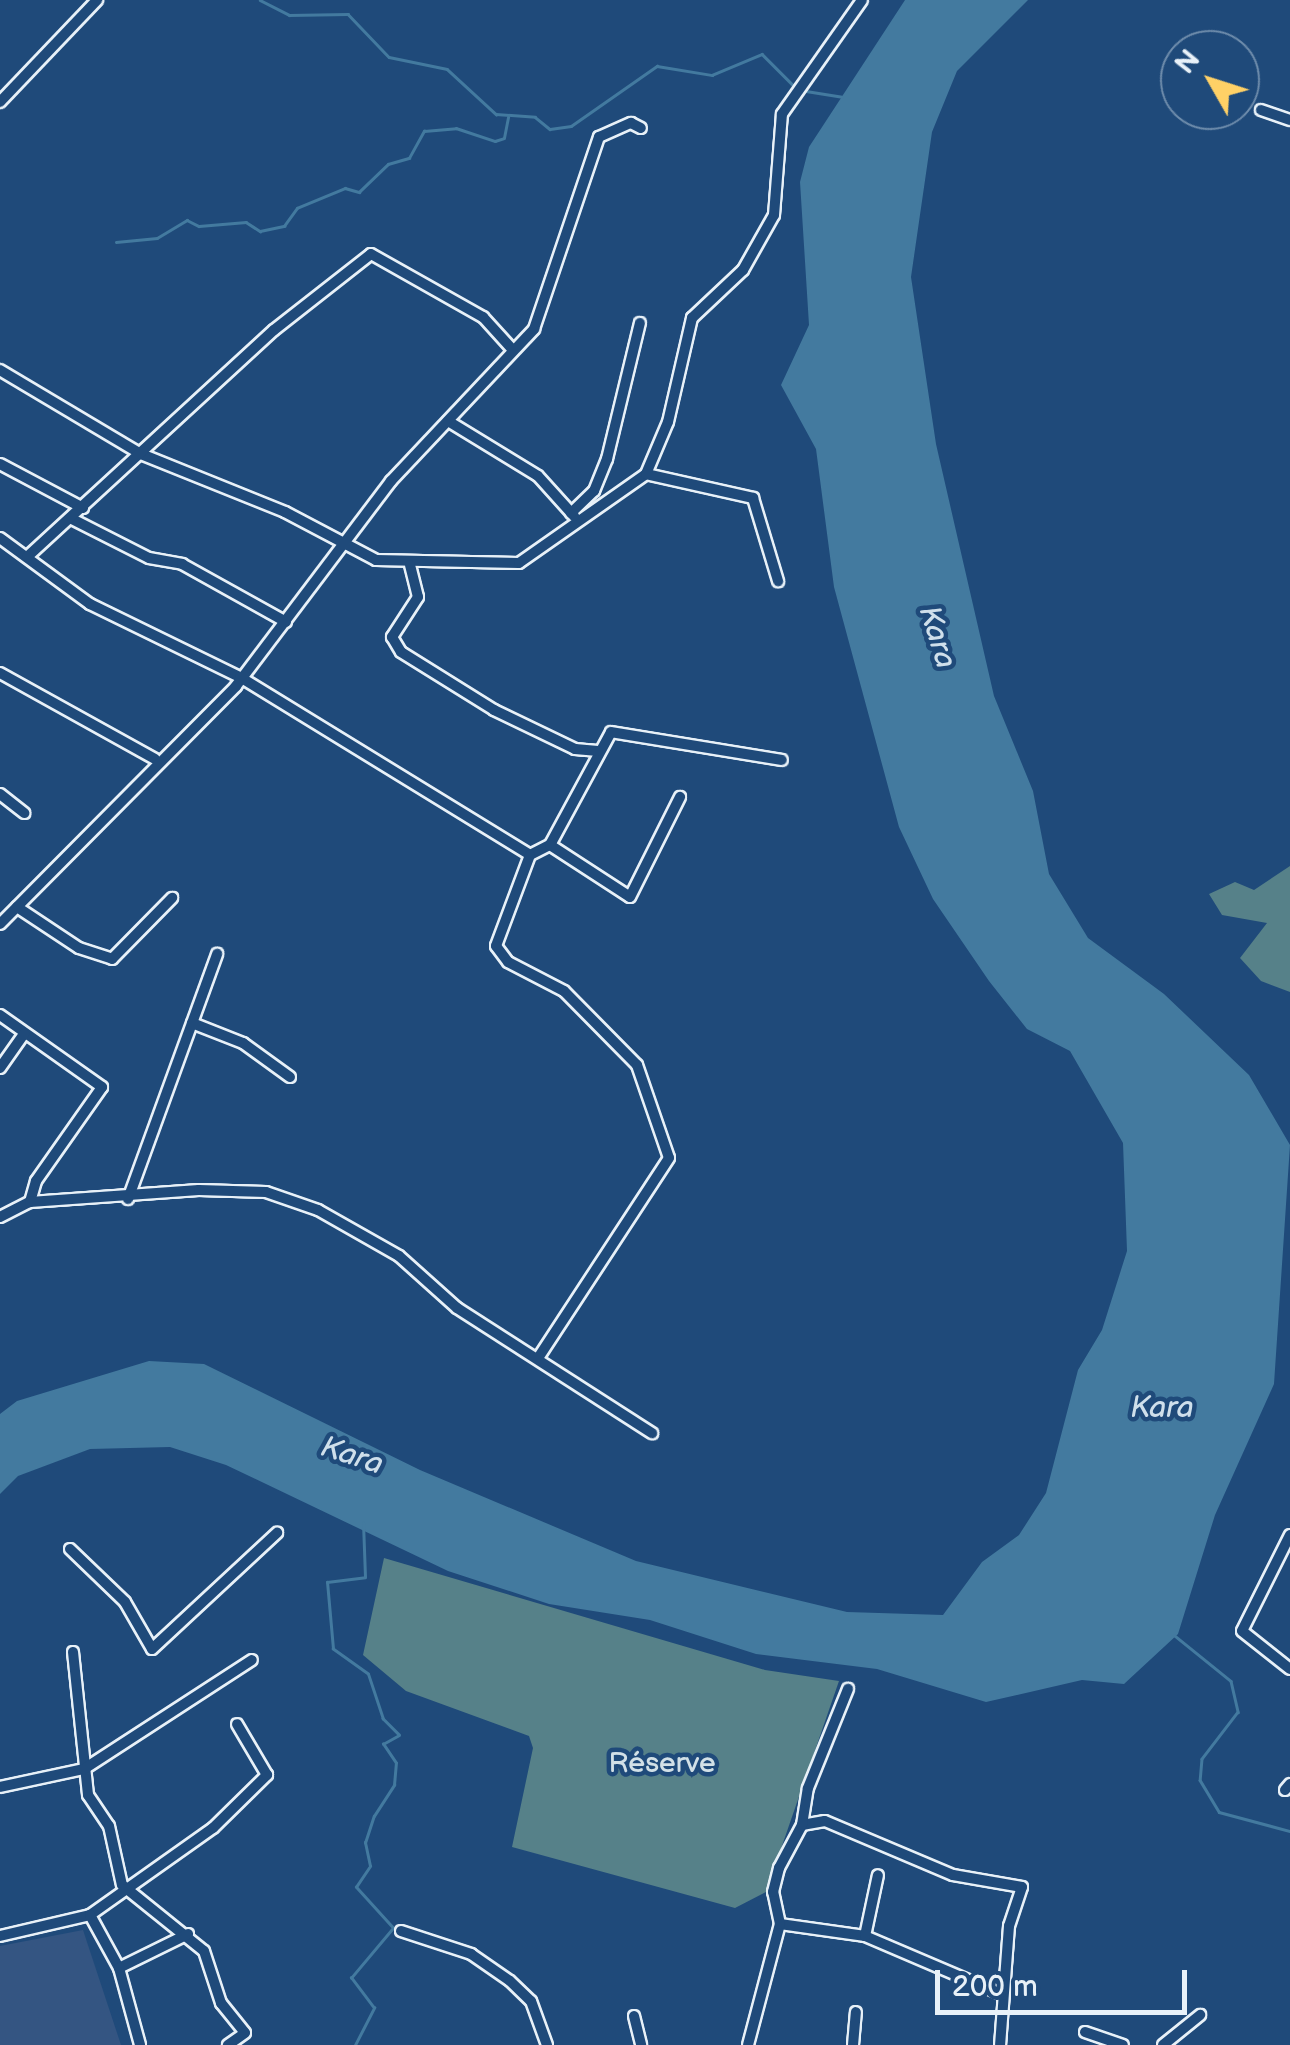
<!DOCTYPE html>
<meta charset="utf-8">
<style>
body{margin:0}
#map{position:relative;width:1290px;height:2045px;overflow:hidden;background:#1f4a7a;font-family:"Balsamiq Sans",sans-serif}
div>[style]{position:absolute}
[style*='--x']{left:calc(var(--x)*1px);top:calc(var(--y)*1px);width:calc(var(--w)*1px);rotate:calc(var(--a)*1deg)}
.built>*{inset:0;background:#345582}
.green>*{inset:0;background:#568189}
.water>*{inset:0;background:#437a9f}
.stream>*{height:2.5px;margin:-1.25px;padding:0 1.25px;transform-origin:1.25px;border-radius:1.25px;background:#437a9f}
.roads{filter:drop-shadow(2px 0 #e8f1f8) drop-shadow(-2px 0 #e8f1f8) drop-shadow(0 2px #e8f1f8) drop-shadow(0 -2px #e8f1f8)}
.street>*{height:10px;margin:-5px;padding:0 5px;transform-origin:5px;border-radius:5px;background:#1f4a7a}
span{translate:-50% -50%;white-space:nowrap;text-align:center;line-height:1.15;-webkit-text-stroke:9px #1f4a7a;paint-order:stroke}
.park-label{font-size:28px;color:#d2e0e7}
.water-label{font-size:30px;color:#cfdfeb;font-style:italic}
.north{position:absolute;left:1160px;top:30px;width:100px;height:100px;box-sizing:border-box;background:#1f4a7a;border:2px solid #6f8dac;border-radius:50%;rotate:309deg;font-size:28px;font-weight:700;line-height:40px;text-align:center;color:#e8f1f8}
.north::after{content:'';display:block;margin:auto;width:35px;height:45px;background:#ffd166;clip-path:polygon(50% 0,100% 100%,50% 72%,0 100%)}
.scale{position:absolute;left:935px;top:1970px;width:252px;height:45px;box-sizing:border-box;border:5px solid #e8f1f8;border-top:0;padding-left:12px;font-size:30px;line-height:35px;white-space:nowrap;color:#e8f1f8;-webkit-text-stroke:8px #1f4a7a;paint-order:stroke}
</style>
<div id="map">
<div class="built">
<div style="clip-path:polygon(83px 1930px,121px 2045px,0 2045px,0 1946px)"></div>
</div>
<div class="green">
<div style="clip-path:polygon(1290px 866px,1290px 992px,1261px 981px,1240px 958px,1267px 923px,1222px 915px,1209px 894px,1235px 882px,1254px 890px)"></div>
<div style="clip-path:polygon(384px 1558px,765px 1670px,839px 1681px,766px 1892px,735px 1908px,512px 1847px,533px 1748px,529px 1736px,406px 1691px,363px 1655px)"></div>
</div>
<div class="water">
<div style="clip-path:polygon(905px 0,1028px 0,957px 71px,932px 132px,911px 277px,936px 444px,994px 696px,1033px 791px,1049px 874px,1088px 938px,1164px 994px,1249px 1075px,1290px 1145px,1274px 1384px,1215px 1515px,1178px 1634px,1124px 1684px,1082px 1680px,986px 1702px,877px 1669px,756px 1654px,650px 1620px,549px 1604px,448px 1571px,226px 1465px,170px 1447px,90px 1449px,18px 1476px,0 1494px,0 1414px,17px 1401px,149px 1361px,204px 1364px,420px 1470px,636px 1561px,847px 1612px,943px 1615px,982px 1562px,1019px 1535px,1046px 1493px,1078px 1370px,1102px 1330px,1127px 1251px,1123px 1143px,1070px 1051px,1027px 1029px,989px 981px,933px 899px,899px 827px,834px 587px,816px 449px,781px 385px,809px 325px,800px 182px,809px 147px)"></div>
</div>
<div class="stream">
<div style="--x:260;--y:0;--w:33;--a:27"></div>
<div style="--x:289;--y:15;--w:59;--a:-1"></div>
<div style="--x:348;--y:14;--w:59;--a:46.4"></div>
<div style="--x:389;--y:57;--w:59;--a:11.7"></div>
<div style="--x:447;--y:69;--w:67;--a:42.6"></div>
<div style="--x:496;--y:114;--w:39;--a:4"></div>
<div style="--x:535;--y:117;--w:19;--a:39"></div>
<div style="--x:550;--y:129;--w:21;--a:-8"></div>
<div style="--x:571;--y:126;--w:105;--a:-34.9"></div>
<div style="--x:657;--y:66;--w:56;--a:9.3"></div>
<div style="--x:712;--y:75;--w:54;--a:-22.8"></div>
<div style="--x:762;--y:54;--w:45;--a:45"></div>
<div style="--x:806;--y:91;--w:36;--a:9"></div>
<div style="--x:116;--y:242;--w:41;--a:-5.6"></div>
<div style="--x:157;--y:238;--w:35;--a:-31"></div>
<div style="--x:187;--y:220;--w:13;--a:27"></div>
<div style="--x:199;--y:226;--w:47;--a:-4.9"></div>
<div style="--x:246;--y:222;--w:17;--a:33"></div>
<div style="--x:260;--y:231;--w:25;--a:-12"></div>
<div style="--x:284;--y:226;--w:22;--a:-54"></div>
<div style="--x:297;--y:208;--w:52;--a:-22.6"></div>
<div style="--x:345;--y:188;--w:15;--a:16"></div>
<div style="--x:359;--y:192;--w:40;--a:-44"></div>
<div style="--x:388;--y:164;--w:22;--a:-16"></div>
<div style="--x:409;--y:158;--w:31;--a:-61"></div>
<div style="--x:424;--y:131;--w:32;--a:-5"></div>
<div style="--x:456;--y:128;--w:41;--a:18.4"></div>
<div style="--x:495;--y:141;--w:9;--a:-18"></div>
<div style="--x:504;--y:138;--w:21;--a:-79"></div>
<div style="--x:1174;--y:1635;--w:73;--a:38.9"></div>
<div style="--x:1231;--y:1681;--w:32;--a:77"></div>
<div style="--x:1238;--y:1712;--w:59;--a:127.5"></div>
<div style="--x:1202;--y:1759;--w:21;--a:95"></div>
<div style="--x:1200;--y:1780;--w:37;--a:59"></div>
<div style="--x:1219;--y:1812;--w:73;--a:15"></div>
<div style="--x:355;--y:2045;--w:42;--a:-62.8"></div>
<div style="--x:374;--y:2008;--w:38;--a:-127"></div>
<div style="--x:351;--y:1978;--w:65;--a:-50"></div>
<div style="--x:393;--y:1928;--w:55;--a:-132.1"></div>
<div style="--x:356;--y:1887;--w:25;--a:-56"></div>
<div style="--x:370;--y:1866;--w:24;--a:-102"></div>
<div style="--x:365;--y:1843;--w:28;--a:-72"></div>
<div style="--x:374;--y:1816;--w:37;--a:-57"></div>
<div style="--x:394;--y:1785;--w:22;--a:-85"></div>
<div style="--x:396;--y:1763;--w:23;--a:-124"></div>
<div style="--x:383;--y:1744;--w:18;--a:-29"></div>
<div style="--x:399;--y:1735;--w:23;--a:-135"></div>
<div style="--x:383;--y:1719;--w:47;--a:-108.4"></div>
<div style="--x:368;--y:1674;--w:43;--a:-144.5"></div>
<div style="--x:333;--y:1649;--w:67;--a:-95.1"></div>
<div style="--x:327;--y:1582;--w:38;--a:-7"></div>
<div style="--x:365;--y:1577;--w:54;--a:-92.1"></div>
</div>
<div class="roads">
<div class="street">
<div style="--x:0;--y:102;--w:141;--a:-46.4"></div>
<div style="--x:1261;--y:110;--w:31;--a:19"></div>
<div style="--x:0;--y:370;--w:164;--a:30.8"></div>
<div style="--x:141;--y:454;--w:155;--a:21.9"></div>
<div style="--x:285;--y:512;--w:103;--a:27.8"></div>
<div style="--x:376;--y:560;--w:143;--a:1.2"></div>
<div style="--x:519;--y:563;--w:155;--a:-35"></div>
<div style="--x:646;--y:474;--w:56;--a:-67.1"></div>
<div style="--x:668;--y:422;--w:107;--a:-77"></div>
<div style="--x:692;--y:318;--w:70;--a:-43.3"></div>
<div style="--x:743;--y:270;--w:63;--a:-60.6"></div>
<div style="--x:774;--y:215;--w:101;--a:-85.5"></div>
<div style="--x:782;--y:114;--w:139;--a:-54.9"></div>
<div style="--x:448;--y:421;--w:105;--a:31.4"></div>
<div style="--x:538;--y:476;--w:54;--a:48"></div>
<div style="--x:0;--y:464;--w:94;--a:27.9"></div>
<div style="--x:646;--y:474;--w:110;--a:12.6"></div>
<div style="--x:753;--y:498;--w:87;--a:73.2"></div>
<div style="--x:571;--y:513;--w:32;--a:-44"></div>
<div style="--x:594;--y:491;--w:35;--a:-68"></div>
<div style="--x:607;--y:459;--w:140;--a:-76.4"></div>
<div style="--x:72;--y:519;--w:86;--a:26.9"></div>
<div style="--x:149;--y:558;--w:34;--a:10"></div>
<div style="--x:182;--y:564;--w:119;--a:29.1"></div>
<div style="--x:0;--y:538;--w:112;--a:36.3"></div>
<div style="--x:90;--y:604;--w:167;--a:26"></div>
<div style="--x:240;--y:677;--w:340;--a:31.5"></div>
<div style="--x:530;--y:855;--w:22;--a:-27"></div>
<div style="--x:550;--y:845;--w:128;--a:-61.6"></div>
<div style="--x:611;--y:732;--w:173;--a:9.3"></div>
<div style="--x:27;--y:557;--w:335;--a:-42.6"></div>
<div style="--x:274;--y:330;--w:123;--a:-38.1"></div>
<div style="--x:371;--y:254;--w:129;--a:29.4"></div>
<div style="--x:483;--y:317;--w:45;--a:47.7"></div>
<div style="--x:410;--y:565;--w:33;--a:76"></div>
<div style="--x:418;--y:597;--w:48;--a:123"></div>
<div style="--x:392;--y:637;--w:17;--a:59"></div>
<div style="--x:401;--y:652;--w:110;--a:31.9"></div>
<div style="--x:494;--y:710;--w:90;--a:25.7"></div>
<div style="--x:575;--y:749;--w:23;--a:5"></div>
<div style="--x:0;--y:673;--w:177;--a:29"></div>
<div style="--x:0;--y:794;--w:31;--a:38"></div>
<div style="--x:550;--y:845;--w:95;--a:33"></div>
<div style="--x:630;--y:897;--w:112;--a:-63.4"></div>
<div style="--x:530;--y:855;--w:97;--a:110.5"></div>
<div style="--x:496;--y:946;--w:20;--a:53"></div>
<div style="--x:508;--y:962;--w:63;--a:27.4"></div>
<div style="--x:564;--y:991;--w:104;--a:45.4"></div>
<div style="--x:637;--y:1065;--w:98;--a:71"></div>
<div style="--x:669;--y:1158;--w:239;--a:123.2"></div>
<div style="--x:17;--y:907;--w:74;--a:33.5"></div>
<div style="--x:79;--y:948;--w:35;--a:18"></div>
<div style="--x:112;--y:959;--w:86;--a:-45.5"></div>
<div style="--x:0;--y:924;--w:335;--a:-45.2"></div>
<div style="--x:236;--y:686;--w:257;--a:-52.9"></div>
<div style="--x:391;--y:481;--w:209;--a:-46.7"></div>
<div style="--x:534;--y:329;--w:203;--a:-71.3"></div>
<div style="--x:599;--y:137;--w:35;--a:-24"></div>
<div style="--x:631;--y:123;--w:11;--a:27"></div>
<div style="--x:0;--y:1015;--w:125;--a:35.2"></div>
<div style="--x:102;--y:1087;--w:115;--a:125.1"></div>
<div style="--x:36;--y:1181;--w:22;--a:106"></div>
<div style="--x:192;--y:1023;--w:55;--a:21.4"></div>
<div style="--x:243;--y:1043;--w:58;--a:35.9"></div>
<div style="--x:0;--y:1068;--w:42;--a:-54.8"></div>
<div style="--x:128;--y:1199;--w:261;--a:-70"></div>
<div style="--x:0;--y:1217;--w:34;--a:-27"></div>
<div style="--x:30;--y:1202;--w:169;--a:-4.1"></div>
<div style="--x:199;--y:1190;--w:67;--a:1.7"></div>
<div style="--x:266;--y:1192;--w:55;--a:19.1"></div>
<div style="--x:318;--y:1210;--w:93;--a:29.6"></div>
<div style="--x:399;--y:1256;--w:78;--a:41.9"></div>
<div style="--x:457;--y:1308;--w:232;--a:32.7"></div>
<div style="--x:1290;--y:1535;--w:107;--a:116.6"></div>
<div style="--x:1242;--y:1631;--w:61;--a:38.4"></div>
<div style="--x:70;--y:1549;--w:76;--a:43.9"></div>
<div style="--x:125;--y:1602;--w:54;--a:60.1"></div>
<div style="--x:152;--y:1649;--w:171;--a:-42.9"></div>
<div style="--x:73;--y:1652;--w:144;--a:84"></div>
<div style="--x:88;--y:1795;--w:37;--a:56"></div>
<div style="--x:109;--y:1826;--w:60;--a:77.6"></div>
<div style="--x:122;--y:1885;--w:105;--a:38.8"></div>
<div style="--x:204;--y:1951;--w:55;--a:71.9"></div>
<div style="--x:221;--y:2003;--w:38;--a:51"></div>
<div style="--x:245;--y:2033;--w:21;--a:145"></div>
<div style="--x:0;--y:1787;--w:86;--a:-12.1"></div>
<div style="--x:84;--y:1769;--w:200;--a:-33"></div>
<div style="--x:1285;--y:1790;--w:8;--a:-50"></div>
<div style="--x:802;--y:1825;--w:23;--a:-10"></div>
<div style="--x:825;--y:1821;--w:139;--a:22.9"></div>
<div style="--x:953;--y:1875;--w:70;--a:9.9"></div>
<div style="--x:1022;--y:1887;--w:41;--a:108.4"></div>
<div style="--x:1009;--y:1926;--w:119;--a:94.3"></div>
<div style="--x:90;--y:1915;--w:151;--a:-35.3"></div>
<div style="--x:213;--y:1828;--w:76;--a:-44.5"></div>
<div style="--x:267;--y:1775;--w:59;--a:-120.5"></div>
<div style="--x:780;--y:1924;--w:86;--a:8"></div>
<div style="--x:865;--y:1936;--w:150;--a:23.1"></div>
<div style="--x:401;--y:1931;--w:74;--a:18.2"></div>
<div style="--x:471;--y:1954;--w:47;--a:34.7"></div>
<div style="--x:510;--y:1981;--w:29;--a:44"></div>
<div style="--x:531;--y:2001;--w:47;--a:70"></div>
<div style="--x:0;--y:1936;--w:92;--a:-13.1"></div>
<div style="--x:90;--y:1915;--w:60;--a:61.3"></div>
<div style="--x:119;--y:1968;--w:80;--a:74.7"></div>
<div style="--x:865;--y:1936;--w:62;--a:-78"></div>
<div style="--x:119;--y:1968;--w:77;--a:-26.2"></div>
<div style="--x:634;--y:2016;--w:30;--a:76"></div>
<div style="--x:1085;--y:2032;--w:40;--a:18.9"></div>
<div style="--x:748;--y:2045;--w:125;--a:-75.2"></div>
<div style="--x:780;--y:1924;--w:33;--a:-102"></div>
<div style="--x:773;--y:1892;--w:25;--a:-76"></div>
<div style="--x:779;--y:1868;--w:49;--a:-61.9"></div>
<div style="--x:802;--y:1825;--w:37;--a:-81"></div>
<div style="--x:808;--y:1788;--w:107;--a:-68"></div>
<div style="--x:853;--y:2045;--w:33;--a:-85"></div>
<div style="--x:1163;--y:2045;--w:48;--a:-39"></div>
</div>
</div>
<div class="park-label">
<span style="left:662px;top:1764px">Réserve</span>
</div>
<div class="water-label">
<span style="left:937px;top:637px;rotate:73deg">Kara</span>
<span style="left:1162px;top:1408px">Kara</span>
<span style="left:352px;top:1456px;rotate:18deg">Kara</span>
</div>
<div class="north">N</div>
<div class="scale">200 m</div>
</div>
